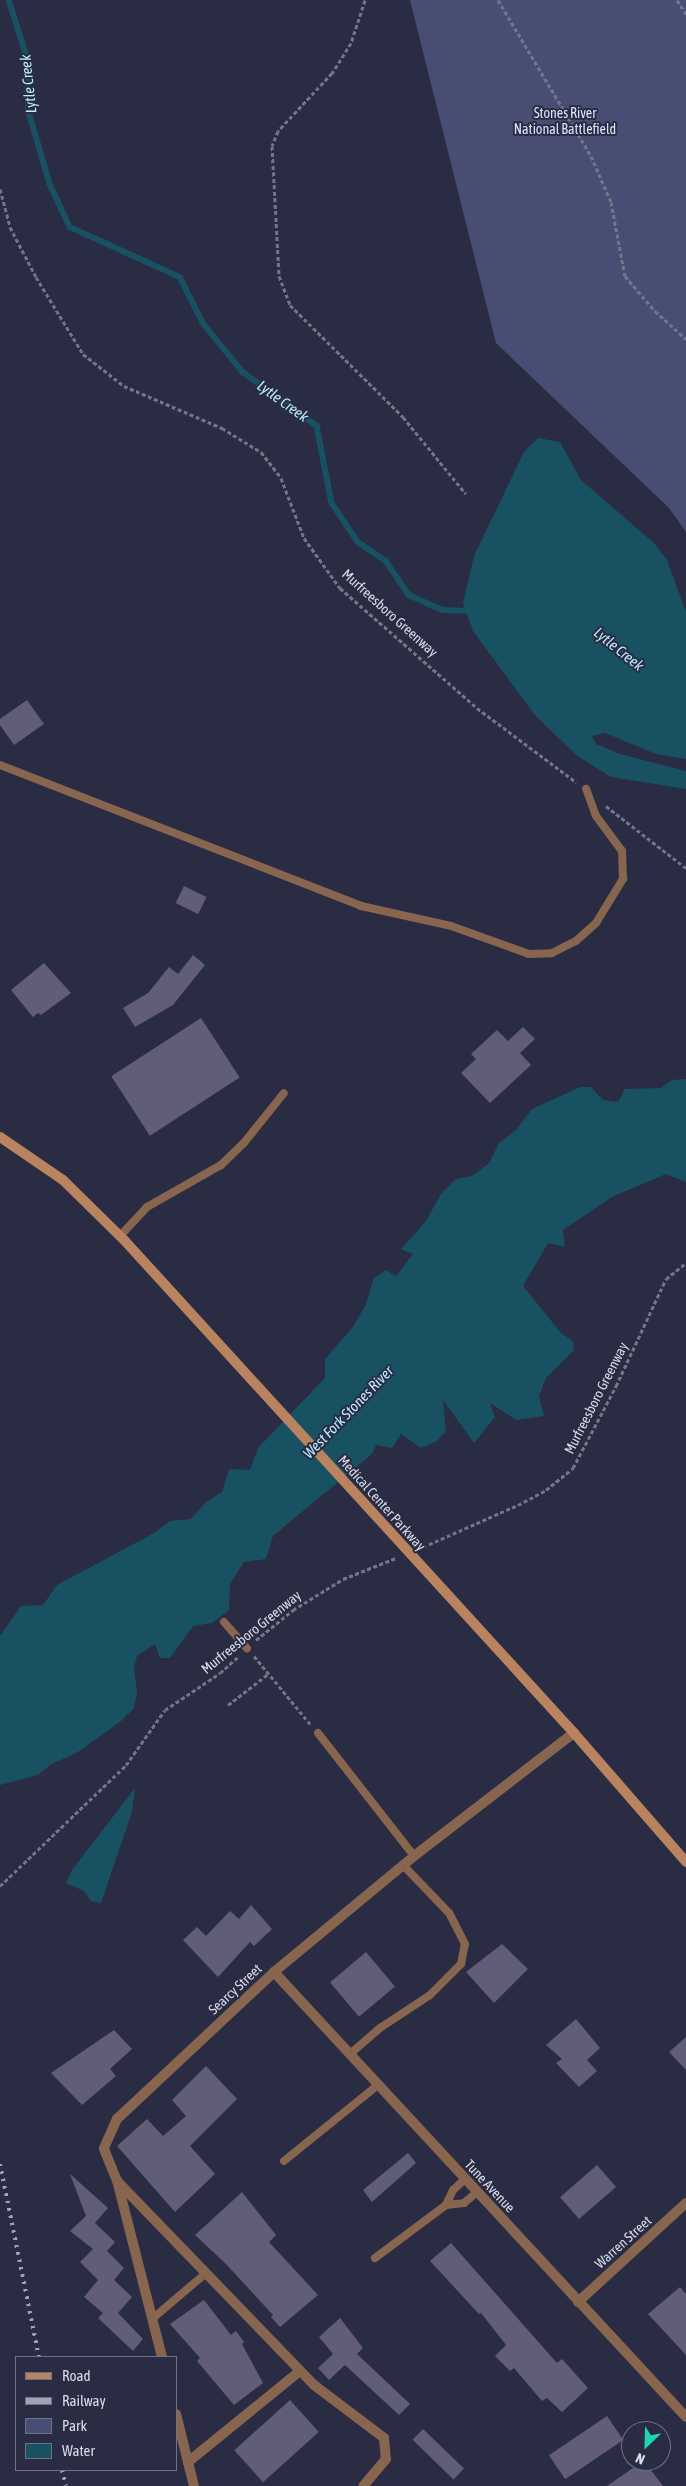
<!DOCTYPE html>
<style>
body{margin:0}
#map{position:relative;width:686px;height:2486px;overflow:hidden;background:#292c42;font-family:"Asap Condensed",sans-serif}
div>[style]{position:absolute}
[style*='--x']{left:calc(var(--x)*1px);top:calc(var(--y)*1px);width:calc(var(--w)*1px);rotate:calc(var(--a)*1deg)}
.green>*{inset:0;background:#484e73}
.water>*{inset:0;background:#185161}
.stream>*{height:5.5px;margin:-2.75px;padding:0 2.75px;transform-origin:2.75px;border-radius:2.75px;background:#185161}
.building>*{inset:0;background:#615d76;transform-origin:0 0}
.path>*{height:3px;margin-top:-1.5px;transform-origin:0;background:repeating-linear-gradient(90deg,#737689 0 4px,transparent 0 6.5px)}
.lane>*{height:8px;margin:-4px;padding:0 4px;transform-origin:4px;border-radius:4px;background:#88654f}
.street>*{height:10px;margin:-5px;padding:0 5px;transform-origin:5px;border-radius:5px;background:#88654f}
.secondary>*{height:10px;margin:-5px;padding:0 5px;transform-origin:5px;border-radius:5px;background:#ba8360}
.rail>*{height:4px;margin-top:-2px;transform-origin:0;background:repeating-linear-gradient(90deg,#a0a3b4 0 2.5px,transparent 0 7.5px)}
span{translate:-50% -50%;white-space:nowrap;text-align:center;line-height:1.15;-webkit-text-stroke:4px #292c42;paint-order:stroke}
.park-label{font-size:14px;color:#dde3fe}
.street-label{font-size:14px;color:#d9dceb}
.water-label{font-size:15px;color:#baecfd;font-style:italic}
.legend{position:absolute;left:15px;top:2356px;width:162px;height:115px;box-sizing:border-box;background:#292c42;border:1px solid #6f7286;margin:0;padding:6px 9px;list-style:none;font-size:15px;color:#d9dceb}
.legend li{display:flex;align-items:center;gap:10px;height:25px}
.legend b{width:25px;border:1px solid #6f7286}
.north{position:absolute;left:621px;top:2421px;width:50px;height:50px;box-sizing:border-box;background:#292c42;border:1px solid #6f7286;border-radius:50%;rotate:204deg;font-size:14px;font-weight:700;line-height:20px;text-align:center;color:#d9dceb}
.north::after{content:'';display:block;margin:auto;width:18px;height:22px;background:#1cd5b1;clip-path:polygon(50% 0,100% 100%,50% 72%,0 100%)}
</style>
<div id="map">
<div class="green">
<div style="clip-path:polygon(410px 0,686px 0,686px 532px,669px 508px,496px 343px)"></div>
</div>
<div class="water">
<div style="clip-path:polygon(538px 438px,560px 442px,581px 480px,654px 543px,667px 560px,686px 612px,686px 759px,656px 754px,605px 733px,592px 736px,596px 744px,620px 754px,686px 771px,686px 789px,611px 777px,576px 755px,534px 714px,473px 631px,463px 603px,474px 556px,524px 452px)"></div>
<div style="clip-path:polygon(686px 1079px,686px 1182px,666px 1174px,612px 1197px,563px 1230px,565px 1247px,548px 1243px,523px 1286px,561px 1333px,573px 1341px,574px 1350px,546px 1378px,539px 1396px,544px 1416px,516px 1420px,490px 1403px,495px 1417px,474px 1443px,443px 1400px,446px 1431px,437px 1441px,421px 1448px,401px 1434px,392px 1448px,376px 1445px,372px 1454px,273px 1536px,266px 1559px,244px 1562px,230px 1584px,229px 1610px,212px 1623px,193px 1626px,170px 1658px,160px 1658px,155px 1644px,137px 1656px,134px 1668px,137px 1692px,134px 1708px,121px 1721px,78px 1752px,50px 1765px,38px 1775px,0 1785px,0 1636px,21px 1606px,43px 1605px,57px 1585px,154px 1533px,170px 1521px,191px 1519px,206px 1502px,222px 1492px,229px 1469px,250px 1470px,258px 1448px,325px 1378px,325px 1359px,352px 1328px,365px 1306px,374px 1278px,386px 1270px,396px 1276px,413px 1254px,401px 1249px,426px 1221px,441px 1194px,456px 1179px,472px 1176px,489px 1163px,499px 1143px,516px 1130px,532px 1109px,580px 1087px,591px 1087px,603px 1100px,618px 1102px,625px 1089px,661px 1088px,672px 1080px)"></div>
<div style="clip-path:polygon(135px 1788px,132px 1812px,101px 1903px,91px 1901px,84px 1891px,66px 1883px,72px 1870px)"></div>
</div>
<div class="stream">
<div style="--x:9;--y:0;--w:52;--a:72.3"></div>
<div style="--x:25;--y:50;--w:62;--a:86.3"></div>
<div style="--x:29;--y:112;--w:75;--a:73.7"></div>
<div style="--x:50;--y:184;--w:47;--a:65.1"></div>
<div style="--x:70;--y:227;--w:121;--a:24.4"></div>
<div style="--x:180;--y:277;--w:51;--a:63.4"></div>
<div style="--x:203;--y:323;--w:63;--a:50.8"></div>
<div style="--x:243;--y:372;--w:92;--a:36.1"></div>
<div style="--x:317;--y:426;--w:78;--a:79"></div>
<div style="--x:332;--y:503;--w:47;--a:56.3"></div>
<div style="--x:358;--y:542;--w:34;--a:34"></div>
<div style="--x:386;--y:561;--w:41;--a:55.9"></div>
<div style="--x:409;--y:595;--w:37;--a:24"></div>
<div style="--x:443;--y:610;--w:29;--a:2"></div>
</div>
<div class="building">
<div style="clip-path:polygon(27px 700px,44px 724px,14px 745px,0 725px,0 719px)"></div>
<div style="left:184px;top:886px;width:25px;height:19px;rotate:26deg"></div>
<div style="clip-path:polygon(193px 955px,205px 965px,173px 1005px,135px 1027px,123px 1008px,148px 993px,169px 967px,178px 974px)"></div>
<div style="clip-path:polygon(44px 963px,71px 993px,41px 1015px,38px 1013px,33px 1017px,11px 990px)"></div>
<div style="left:201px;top:1018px;width:71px;height:107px;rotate:57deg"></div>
<div style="clip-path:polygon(523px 1027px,535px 1039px,520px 1053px,531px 1065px,490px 1103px,461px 1073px,476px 1059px,471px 1054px,497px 1030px,508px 1041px)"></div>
<div style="clip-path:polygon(251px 1905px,272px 1929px,254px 1946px,250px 1942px,218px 1977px,183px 1940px,197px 1927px,206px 1936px,230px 1911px,239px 1919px)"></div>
<div style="clip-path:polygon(502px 1944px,528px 1969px,494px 2003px,466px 1972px)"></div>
<div style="left:366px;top:1952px;width:45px;height:47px;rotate:50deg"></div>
<div style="clip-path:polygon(576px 2019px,600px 2048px,587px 2060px,597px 2071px,579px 2087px,556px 2063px,562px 2059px,546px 2045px)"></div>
<div style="clip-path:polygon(114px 2030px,132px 2049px,110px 2069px,116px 2076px,82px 2105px,51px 2073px)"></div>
<div style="clip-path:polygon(686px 2037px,686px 2070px,669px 2052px)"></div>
<div style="clip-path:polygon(206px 2066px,237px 2099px,190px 2146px,215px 2174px,175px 2212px,117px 2146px,147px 2119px,163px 2136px,186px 2116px,172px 2100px)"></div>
<div style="clip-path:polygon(408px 2153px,416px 2163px,372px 2202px,363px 2190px)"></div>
<div style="left:597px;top:2165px;width:29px;height:49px;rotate:49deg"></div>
<div style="clip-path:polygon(70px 2174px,108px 2208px,95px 2223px,115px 2242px,107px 2251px,124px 2268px,114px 2280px,132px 2297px,118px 2313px,143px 2339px,133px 2351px,98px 2318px,103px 2313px,84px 2297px,98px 2280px,80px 2262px,93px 2249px,70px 2231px,86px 2216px)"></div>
<div style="clip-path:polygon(242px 2192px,276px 2235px,269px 2242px,318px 2295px,280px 2327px,271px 2317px,273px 2315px,226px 2264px,195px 2235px)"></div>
<div style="clip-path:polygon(451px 2243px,557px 2363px,562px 2359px,588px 2388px,562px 2412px,547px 2398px,542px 2401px,514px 2368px,510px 2371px,495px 2356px,506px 2345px,481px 2313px,479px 2314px,430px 2261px)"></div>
<div style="clip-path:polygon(680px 2287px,686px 2294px,686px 2355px,648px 2314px)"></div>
<div style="clip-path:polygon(204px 2300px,231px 2335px,236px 2331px,244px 2342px,242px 2344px,263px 2383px,234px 2405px,197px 2361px,200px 2358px,170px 2324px)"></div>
<div style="clip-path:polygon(340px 2318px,363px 2348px,357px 2354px,410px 2404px,399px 2415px,345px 2365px,329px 2380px,318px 2368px,333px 2354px,319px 2337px)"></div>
<div style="left:290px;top:2400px;width:43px;height:75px;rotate:48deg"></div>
<div style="left:607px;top:2416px;width:29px;height:70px;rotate:56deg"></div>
<div style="left:423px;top:2429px;width:57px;height:15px;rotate:44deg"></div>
<div style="clip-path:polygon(644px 2461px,663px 2486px,607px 2486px,643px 2461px)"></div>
</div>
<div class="path">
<div style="--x:365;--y:0;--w:45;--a:108"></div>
<div style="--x:351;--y:43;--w:36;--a:122"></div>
<div style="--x:332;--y:73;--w:79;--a:133"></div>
<div style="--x:278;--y:131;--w:16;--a:112"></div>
<div style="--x:272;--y:146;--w:130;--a:86.9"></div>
<div style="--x:279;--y:276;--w:31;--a:69"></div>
<div style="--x:290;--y:305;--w:159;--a:44.7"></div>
<div style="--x:403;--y:417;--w:99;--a:50.7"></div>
<div style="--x:498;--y:0;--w:182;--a:59.2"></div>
<div style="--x:591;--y:156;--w:50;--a:66.5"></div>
<div style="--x:611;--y:202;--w:75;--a:79.3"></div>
<div style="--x:625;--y:276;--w:46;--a:49.4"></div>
<div style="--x:655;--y:311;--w:42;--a:42.1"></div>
<div style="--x:677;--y:0;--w:17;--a:57"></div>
<div style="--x:0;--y:189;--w:39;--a:75"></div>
<div style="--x:10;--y:227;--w:56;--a:62.5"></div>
<div style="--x:36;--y:277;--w:90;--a:58.6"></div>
<div style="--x:83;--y:354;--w:52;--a:38"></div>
<div style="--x:124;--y:386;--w:107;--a:23.2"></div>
<div style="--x:222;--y:428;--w:46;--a:31.6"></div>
<div style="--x:261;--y:452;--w:33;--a:52"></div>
<div style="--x:281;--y:478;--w:64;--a:69"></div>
<div style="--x:304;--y:538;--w:62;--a:54.2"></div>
<div style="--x:340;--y:588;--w:182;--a:41.2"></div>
<div style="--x:477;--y:708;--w:124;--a:36.8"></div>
<div style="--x:606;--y:806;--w:101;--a:37.8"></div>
<div style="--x:423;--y:1547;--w:104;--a:-23.9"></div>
<div style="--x:518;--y:1505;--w:32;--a:-28"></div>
<div style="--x:546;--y:1490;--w:35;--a:-39"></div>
<div style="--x:573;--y:1468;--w:93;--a:-62.3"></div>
<div style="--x:616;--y:1386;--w:118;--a:-65"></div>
<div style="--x:666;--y:1279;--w:26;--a:-39"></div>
<div style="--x:256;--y:1640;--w:48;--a:-39"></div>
<div style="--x:293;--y:1610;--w:59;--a:-31.8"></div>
<div style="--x:343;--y:1579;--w:57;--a:-21.6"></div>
<div style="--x:254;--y:1656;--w:88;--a:50.5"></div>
<div style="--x:228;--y:1705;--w:51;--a:-37.8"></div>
<div style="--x:0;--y:1886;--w:175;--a:-43.8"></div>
<div style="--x:126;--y:1765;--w:67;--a:-54.7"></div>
<div style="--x:165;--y:1710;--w:66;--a:-33.9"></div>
<div style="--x:220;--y:1673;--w:25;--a:-42"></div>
</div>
<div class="lane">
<div style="--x:0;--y:765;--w:388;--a:21.3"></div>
<div style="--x:361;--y:906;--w:92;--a:12.5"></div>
<div style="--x:451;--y:926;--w:83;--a:19.7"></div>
<div style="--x:529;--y:954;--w:23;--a:-2"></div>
<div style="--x:552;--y:953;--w:27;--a:-27"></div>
<div style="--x:576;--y:941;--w:27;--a:-42"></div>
<div style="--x:596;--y:923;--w:52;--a:-58.5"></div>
<div style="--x:623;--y:879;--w:28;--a:-92"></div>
<div style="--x:622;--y:851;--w:44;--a:-126.6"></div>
<div style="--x:596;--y:816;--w:29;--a:-110"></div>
<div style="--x:120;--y:1236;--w:40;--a:-47"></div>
<div style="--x:147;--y:1207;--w:85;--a:-29.6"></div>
<div style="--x:221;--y:1165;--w:30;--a:-44"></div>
<div style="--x:243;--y:1144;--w:65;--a:-51.2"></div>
<div style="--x:224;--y:1622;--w:35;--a:49"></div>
<div style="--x:318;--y:1733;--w:156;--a:52"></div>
<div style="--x:350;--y:2054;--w:40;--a:-41"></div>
<div style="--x:380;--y:2028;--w:60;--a:-33.4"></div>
<div style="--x:430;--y:1995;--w:44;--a:-45"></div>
<div style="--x:461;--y:1964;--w:20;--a:-79"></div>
<div style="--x:465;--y:1944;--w:35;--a:-117"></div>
<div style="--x:449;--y:1913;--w:66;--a:-133.8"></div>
<div style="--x:284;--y:2161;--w:121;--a:-39"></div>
<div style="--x:465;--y:2179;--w:16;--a:137"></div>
<div style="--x:453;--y:2190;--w:17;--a:115"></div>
<div style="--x:446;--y:2205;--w:18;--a:-6"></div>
<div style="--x:464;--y:2203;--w:17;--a:-40"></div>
<div style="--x:375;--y:2258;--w:89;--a:-36.7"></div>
<div style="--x:152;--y:2319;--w:71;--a:-40.4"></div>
</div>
<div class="street">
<div style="--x:274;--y:1972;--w:606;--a:47.21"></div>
<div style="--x:118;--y:2182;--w:282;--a:46"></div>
<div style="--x:314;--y:2385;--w:88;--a:37.1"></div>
<div style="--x:384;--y:2438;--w:21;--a:85"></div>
<div style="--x:386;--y:2459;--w:35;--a:130"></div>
<div style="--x:578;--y:2302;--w:147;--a:-42.5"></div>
<div style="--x:162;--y:2357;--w:182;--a:-104.3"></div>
<div style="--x:117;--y:2181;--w:35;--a:-112"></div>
<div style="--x:104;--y:2148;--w:32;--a:-66"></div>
<div style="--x:117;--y:2119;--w:215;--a:-43.1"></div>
<div style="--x:274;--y:1972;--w:182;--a:-39.6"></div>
<div style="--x:414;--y:1856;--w:202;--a:-37.6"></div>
<div style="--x:176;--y:2414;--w:74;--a:76"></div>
<div style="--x:188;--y:2462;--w:144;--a:-39.1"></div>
</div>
<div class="secondary">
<div style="--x:0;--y:1137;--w:76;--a:34.3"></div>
<div style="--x:63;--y:1180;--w:87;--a:44.5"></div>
<div style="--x:125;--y:1241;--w:666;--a:47.62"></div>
<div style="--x:574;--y:1733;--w:171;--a:49"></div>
</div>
<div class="rail">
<div style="--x:0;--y:2164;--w:197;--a:78.6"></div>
<div style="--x:62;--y:2470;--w:16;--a:76"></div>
</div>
<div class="park-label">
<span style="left:565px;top:121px">Stones River<br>National Battlefield</span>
</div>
<div class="street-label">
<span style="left:390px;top:613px;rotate:42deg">Murfreesboro Greenway</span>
<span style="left:596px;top:1398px;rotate:-63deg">Murfreesboro Greenway</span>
<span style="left:382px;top:1503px;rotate:48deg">Medical Center Parkway</span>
<span style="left:251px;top:1632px;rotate:-39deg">Murfreesboro Greenway</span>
<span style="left:235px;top:1989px;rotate:-43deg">Searcy Street</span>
<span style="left:490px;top:2186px;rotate:47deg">Tune Avenue</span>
<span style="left:623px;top:2242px;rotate:-42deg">Warren Street</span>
</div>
<div class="water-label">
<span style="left:28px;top:84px;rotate:-96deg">Lytle Creek</span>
<span style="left:283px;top:401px;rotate:36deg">Lytle Creek</span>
<span style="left:619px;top:649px;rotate:39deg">Lytle Creek</span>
<span style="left:348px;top:1412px;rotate:-46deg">West Fork Stones River</span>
</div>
<ul class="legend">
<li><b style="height:6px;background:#ba8360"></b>Road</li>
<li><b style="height:6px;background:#a0a3b4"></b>Railway</li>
<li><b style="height:14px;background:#484e73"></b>Park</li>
<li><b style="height:14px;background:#185161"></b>Water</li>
</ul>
<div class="north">N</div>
</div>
